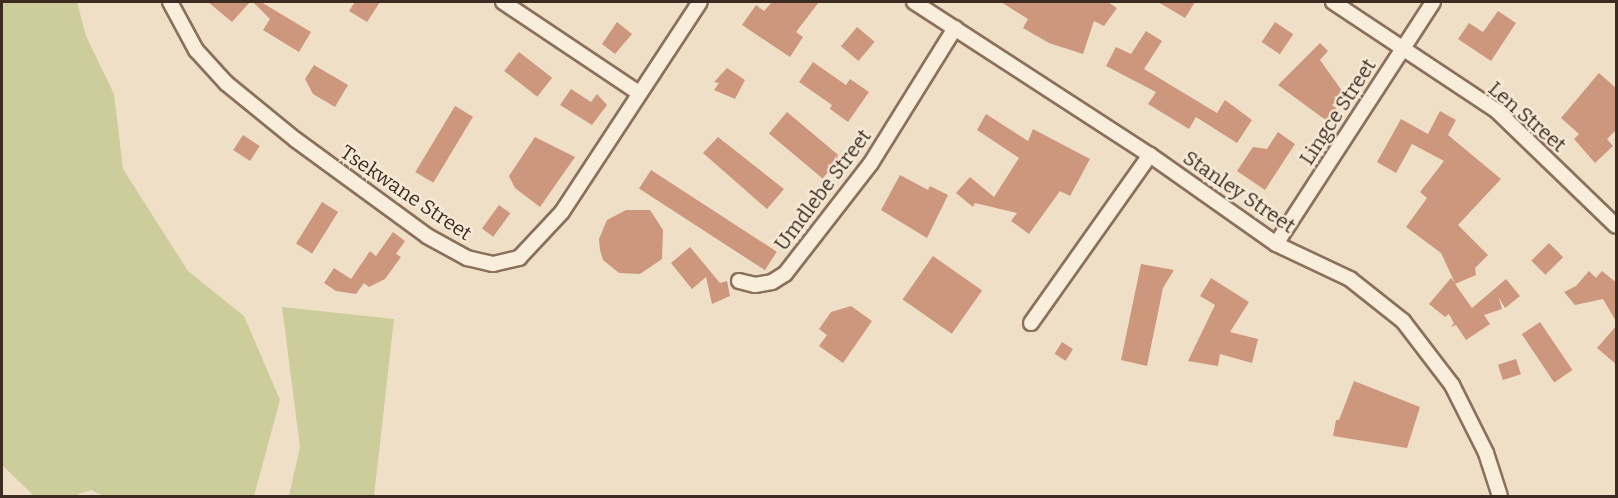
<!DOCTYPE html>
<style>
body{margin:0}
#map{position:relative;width:1618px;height:498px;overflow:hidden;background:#efdfc7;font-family:Bitter,serif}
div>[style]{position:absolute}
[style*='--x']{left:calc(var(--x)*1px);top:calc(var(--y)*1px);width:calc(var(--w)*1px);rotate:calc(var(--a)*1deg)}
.green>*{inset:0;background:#cccd9a}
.building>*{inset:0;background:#cd977d;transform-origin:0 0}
.roads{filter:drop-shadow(2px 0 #8b715c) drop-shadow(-2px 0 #8b715c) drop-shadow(0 2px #8b715c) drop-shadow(0 -2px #8b715c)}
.street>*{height:14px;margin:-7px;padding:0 7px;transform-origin:7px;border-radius:7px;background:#f9eddb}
span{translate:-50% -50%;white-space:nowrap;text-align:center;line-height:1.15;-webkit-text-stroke:4.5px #f6ead7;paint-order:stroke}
.street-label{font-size:20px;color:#3b2b20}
.frame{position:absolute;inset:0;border:3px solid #3b2b20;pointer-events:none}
</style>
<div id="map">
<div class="green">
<div style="clip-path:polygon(2px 2px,77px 2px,86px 36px,114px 94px,123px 169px,188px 271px,244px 316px,280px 400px,254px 496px,104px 496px,91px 490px,73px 496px,34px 496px,2px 465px)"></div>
<div style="clip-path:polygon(282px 307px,394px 319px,374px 496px,289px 496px,300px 447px)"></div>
</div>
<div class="building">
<div style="clip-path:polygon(208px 2px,250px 2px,232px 22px)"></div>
<div style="clip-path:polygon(253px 2px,261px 2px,311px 32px,299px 52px,263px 30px,270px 19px)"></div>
<div style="clip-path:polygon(355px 2px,380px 2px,367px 22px,349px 11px)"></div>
<div style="clip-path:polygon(772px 2px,819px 2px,796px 32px,803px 37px,790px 57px,742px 25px,756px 5px,764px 11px)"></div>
<div style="clip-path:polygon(1001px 2px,1108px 2px,1117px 8px,1104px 26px,1094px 21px,1083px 54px,1049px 43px,1023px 28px,1028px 19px)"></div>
<div style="clip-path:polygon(1158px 2px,1195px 2px,1185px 18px)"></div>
<div style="clip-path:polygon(1498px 11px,1516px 23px,1491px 61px,1458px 39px,1469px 23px,1483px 32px)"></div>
<div style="clip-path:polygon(617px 22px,632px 34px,615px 54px,602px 44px)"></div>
<div style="left:1275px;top:22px;width:22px;height:24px;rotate:34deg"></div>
<div style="left:857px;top:27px;width:23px;height:25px;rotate:40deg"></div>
<div style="clip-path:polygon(1146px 31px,1162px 41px,1144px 69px,1217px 113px,1225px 100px,1252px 120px,1237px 143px,1196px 117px,1189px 129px,1148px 104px,1156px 92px,1106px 66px,1116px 47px,1131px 54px)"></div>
<div style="clip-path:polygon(1320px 43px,1328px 51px,1320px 60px,1345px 95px,1332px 105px,1340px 111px,1331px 124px,1278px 85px)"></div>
<div style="left:519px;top:52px;width:42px;height:24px;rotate:38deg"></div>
<div style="clip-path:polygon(813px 62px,846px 85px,850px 79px,869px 92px,848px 122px,830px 109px,832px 105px,799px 82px)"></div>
<div style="clip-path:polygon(314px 65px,348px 85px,335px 107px,313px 94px,305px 79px)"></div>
<div style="clip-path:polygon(727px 68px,745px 80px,735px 99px,714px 90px,719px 83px,714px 82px)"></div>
<div style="clip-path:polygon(1599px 73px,1617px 89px,1617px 129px,1607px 139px,1613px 146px,1595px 163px,1574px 139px,1579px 134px,1561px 118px)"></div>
<div style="clip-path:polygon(571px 89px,591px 102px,597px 94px,607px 105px,592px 125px,560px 105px)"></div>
<div style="left:455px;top:106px;width:21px;height:77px;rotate:31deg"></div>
<div style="clip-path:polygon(1440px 111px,1456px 120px,1448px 135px,1501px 179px,1458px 225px,1488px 255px,1475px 268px,1476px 275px,1455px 284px,1472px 308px,1506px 279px,1520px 296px,1505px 308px,1499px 298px,1502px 309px,1484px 315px,1490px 324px,1466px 340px,1456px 325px,1451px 327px,1454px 323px,1449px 314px,1445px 317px,1429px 304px,1451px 278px,1455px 283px,1441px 253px,1406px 227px,1427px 198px,1420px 192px,1444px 161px,1412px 144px,1396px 173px,1377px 162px,1401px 119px,1428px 134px)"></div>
<div style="left:787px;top:112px;width:70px;height:28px;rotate:40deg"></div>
<div style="clip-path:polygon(986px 114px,1028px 141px,1033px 129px,1090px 159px,1070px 196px,1060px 191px,1029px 234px,1011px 221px,1017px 213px,975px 203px,973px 207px,956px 193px,970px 177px,994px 197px,1019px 158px,977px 130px)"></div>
<div style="clip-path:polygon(1278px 132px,1295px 144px,1265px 190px,1237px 171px,1253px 147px,1267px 149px)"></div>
<div style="left:243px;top:135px;width:20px;height:18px;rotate:33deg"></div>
<div style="clip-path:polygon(535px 137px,575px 157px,540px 207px,515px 188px,509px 176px)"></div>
<div style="clip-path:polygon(718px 137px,784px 189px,767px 209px,703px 153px)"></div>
<div style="left:651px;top:170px;width:150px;height:22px;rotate:33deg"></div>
<div style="clip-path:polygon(900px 175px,928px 190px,930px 186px,948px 195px,927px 238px,881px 210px)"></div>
<div style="left:322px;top:202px;width:19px;height:49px;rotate:32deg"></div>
<div style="left:499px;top:205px;width:14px;height:29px;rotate:36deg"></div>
<div style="clip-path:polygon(626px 210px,650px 210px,663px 230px,662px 259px,640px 274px,619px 273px,603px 260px,600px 250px,599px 239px,607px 220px)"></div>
<div style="clip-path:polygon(393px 232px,405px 241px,396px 254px,401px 257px,385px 279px,369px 287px,364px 283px,356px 294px,336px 291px,324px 283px,334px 268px,351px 279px,370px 251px,376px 256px)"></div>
<div style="left:1549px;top:243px;width:20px;height:25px;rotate:45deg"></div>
<div style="clip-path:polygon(690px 247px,720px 283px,727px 281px,730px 296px,712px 304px,706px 277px,692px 289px,671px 263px)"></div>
<div style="left:933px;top:256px;width:60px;height:53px;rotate:35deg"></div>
<div style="clip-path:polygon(1141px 264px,1174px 270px,1163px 288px,1147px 366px,1121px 360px)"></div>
<div style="clip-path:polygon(1589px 271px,1596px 278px,1602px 271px,1617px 283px,1617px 323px,1603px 299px,1575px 305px,1564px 292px,1576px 286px)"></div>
<div style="clip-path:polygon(1211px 278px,1249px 302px,1230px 332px,1258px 339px,1252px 363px,1220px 354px,1218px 366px,1188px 361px,1215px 305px,1200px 296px)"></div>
<div style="clip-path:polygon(851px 306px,872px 321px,843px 363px,819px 346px,827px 335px,819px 329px,831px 312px)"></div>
<div style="left:1540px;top:322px;width:58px;height:22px;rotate:56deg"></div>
<div style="clip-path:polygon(1617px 325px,1617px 365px,1597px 348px)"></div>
<div style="left:1062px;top:342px;width:13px;height:14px;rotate:32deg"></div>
<div style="left:1516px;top:359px;width:16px;height:19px;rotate:72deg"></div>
<div style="clip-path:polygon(1354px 381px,1420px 407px,1407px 448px,1333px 436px,1336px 420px,1339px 420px)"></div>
</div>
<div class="roads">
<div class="street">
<div style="--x:170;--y:2;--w:55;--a:61.6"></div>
<div style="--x:196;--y:50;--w:45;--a:47.7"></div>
<div style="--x:226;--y:83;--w:90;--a:39.2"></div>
<div style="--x:296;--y:140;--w:162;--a:36.2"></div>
<div style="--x:427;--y:236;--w:46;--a:28.8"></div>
<div style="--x:467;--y:258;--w:27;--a:13"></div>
<div style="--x:493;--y:264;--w:27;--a:-13"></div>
<div style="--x:519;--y:258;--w:63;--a:-46.9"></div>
<div style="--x:562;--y:212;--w:251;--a:-56.7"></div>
<div style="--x:503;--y:2;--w:164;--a:33.8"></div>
<div style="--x:914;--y:2;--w:281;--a:33"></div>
<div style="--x:1150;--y:155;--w:154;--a:35.2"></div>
<div style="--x:1276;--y:244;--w:82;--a:25.3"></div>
<div style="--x:1350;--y:279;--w:68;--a:38.4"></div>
<div style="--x:1403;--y:321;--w:81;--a:52.6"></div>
<div style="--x:1452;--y:385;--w:76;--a:63.4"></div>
<div style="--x:1486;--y:453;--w:45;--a:72"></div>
<div style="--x:1333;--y:2;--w:197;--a:33.6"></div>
<div style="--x:1497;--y:111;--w:165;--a:44"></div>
<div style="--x:1276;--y:244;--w:288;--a:-57"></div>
<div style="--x:739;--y:281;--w:16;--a:14"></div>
<div style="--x:755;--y:285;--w:17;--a:-10"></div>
<div style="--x:772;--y:282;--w:15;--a:-32"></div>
<div style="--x:785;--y:274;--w:140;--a:-52.2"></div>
<div style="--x:871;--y:163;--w:159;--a:-58.1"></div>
<div style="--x:1031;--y:323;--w:206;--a:-54.7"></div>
</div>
</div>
<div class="street-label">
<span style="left:1338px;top:112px;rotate:-57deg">Lingce Street</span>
<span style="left:1527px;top:117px;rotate:41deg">Len Street</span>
<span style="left:823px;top:190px;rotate:-53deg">Umdlebe Street</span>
<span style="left:1239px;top:192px;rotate:34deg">Stanley Street</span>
<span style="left:406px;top:193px;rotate:34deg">Tsekwane Street</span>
</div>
<div class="frame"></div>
</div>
